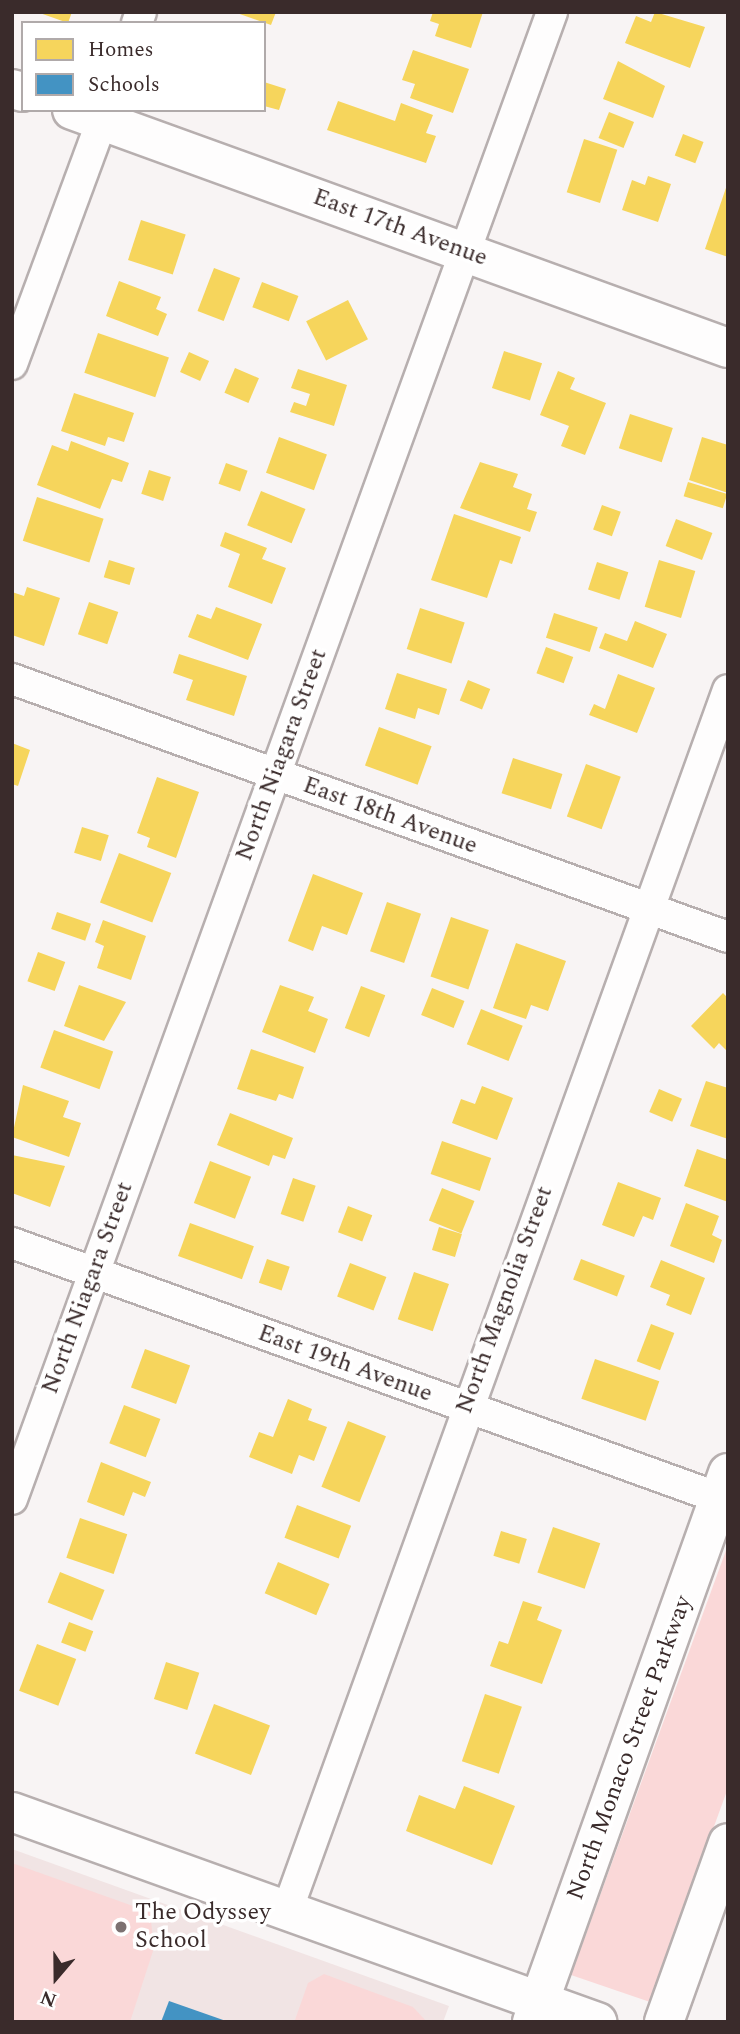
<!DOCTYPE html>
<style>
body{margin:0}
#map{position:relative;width:740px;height:2034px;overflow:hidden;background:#f8f4f4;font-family:Spectral,serif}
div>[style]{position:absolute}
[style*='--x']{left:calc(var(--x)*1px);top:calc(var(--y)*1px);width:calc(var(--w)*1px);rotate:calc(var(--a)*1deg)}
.built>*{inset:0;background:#f1e4e4}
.green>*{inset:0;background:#fad8d8}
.homes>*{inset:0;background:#f6d55c;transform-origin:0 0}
.schools>*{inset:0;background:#4393c3}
.roads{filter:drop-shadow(2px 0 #b7afaf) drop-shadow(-2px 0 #b7afaf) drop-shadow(0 2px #b7afaf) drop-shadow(0 -2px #b7afaf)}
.street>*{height:30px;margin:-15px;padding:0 15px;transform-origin:15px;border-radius:15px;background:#fefdfd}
.secondary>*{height:38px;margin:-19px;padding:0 19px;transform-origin:19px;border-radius:19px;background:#fefdfd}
.dots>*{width:19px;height:19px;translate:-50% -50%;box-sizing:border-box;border:4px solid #fff;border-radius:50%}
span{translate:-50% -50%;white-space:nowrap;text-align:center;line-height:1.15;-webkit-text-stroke:7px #fff;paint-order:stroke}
.street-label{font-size:24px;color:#3a2b2b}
.poi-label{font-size:24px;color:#3a2b2b}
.left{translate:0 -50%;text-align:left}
.frame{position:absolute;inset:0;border:14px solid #3a2b2b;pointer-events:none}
.legend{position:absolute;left:21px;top:21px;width:245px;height:91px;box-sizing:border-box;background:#fff;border:2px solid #b0aaaa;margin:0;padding:9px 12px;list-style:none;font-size:21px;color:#3a2b2b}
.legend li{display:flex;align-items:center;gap:14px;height:35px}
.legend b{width:35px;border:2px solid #b0aaaa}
.north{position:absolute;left:21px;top:1943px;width:70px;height:70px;-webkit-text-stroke:5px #fff;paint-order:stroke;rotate:200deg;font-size:19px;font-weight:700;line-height:28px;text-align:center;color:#3a2b2b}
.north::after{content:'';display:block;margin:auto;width:24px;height:32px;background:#3a2b2b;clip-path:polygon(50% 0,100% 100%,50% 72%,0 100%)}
</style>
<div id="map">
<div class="built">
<div style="clip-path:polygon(12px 1849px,449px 2006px,443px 2022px,12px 2022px)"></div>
</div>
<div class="green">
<div style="clip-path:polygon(728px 1545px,728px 1788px,650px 2002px,571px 1975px)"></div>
<div style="clip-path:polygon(12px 1863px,150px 1912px,154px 1948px,130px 2022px,12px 2022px)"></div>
<div style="clip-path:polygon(324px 1974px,413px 2007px,427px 2022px,295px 2020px,308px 1983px)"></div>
</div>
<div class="homes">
<div style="clip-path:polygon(37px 12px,72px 12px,68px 23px)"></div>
<div style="clip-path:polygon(234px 12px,276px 12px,271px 25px)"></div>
<div style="clip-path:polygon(433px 12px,483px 12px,471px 48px,435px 36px,439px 24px,430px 21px)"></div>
<div style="clip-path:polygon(655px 12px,705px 27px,690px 68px,625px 43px,636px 16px,651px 22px)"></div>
<div style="clip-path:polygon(413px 50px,469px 69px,453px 113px,410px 98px,415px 84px,402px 80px)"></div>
<div style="clip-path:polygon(618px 61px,665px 86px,653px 118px,603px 99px)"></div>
<div style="clip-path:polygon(264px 82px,286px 89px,279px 110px,264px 106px)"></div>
<div style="clip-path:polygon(338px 101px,395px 121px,401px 103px,433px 115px,426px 133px,436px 136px,426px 163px,327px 130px)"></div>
<div style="left:609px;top:112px;width:27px;height:28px;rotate:22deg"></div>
<div style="left:683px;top:134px;width:22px;height:23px;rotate:21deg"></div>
<div style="left:584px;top:139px;width:35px;height:56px;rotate:18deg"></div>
<div style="clip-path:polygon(648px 176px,671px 184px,658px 222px,622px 210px,632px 180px,645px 185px)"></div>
<div style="clip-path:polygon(728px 182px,728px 257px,705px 249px)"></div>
<div style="left:141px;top:220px;width:47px;height:42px;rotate:18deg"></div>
<div style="left:214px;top:268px;width:28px;height:46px;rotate:21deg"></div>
<div style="clip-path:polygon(119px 281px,161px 297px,156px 309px,167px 314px,158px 336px,106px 316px)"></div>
<div style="left:262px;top:282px;width:39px;height:27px;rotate:21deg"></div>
<div style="left:348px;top:300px;width:44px;height:47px;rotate:63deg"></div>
<div style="left:98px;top:333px;width:75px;height:42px;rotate:19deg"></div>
<div style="left:504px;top:351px;width:40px;height:39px;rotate:18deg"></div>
<div style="left:189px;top:352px;width:22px;height:22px;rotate:24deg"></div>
<div style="left:235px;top:368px;width:26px;height:27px;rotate:23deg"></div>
<div style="clip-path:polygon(298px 369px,347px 385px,334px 426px,290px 412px,294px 402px,306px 406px,310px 394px,291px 388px)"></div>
<div style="clip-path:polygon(558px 371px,575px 378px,570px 389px,606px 403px,585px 455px,561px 446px,569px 426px,540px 415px)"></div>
<div style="clip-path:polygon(74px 393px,134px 413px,124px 442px,108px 437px,105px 446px,61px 431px)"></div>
<div style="left:630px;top:414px;width:45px;height:36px;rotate:18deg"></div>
<div style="left:279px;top:437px;width:51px;height:38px;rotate:20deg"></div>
<div style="clip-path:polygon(702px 437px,728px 445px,728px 493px,689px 480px)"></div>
<div style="clip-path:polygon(71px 441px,129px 463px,122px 482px,112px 479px,100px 509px,37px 485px,52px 445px,68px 451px)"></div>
<div style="clip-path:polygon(480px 462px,518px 474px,513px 487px,532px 494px,527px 509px,537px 512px,530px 532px,460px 508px)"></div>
<div style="left:226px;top:463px;width:23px;height:22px;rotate:20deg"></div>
<div style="left:149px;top:470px;width:23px;height:25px;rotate:18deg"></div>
<div style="left:688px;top:482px;width:41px;height:15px;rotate:17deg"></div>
<div style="left:261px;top:491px;width:48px;height:37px;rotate:22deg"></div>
<div style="left:37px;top:497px;width:70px;height:46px;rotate:18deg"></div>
<div style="left:602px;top:505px;width:20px;height:26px;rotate:20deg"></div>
<div style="clip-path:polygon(454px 514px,521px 537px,512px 564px,500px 560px,487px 598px,431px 580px)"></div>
<div style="left:676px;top:519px;width:39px;height:29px;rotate:21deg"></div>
<div style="clip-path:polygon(225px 532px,267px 548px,262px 559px,286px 568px,272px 604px,228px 587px,240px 554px,220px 546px)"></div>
<div style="left:109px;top:560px;width:27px;height:18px;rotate:17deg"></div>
<div style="left:659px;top:560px;width:38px;height:49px;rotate:17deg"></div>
<div style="left:597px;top:562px;width:33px;height:29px;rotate:18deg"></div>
<div style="clip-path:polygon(27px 587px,60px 598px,44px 646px,12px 635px,12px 592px,24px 596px)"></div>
<div style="left:89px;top:602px;width:31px;height:34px;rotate:19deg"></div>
<div style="clip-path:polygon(216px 607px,262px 624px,248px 660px,188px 637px,197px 614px,211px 619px)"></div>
<div style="left:420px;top:608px;width:47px;height:43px;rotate:18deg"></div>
<div style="left:554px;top:613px;width:46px;height:26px;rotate:18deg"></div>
<div style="clip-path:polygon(635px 621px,667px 634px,653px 668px,599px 648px,605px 633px,627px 641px)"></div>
<div style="left:546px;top:647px;width:29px;height:28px;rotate:20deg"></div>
<div style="clip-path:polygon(179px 654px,247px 676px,234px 716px,186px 700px,193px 680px,173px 673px)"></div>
<div style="clip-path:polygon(397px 673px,447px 689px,439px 715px,418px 708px,415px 719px,385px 709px)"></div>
<div style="clip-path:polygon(618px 674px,655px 688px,637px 733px,589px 715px,594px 704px,605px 709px)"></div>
<div style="left:468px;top:680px;width:24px;height:22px;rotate:22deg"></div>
<div style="left:379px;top:727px;width:56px;height:41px;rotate:20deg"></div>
<div style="clip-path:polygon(12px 743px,30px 750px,18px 786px,12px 784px)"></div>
<div style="left:513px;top:758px;width:52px;height:37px;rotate:18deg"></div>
<div style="left:586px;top:764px;width:37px;height:56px;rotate:20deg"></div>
<div style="clip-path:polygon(157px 777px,199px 792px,176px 858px,147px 847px,150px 838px,137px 833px)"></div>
<div style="left:82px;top:827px;width:28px;height:27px;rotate:17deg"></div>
<div style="left:119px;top:853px;width:56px;height:53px;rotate:21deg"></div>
<div style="clip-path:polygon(313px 874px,363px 893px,347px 935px,322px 926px,313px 951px,288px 941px)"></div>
<div style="left:387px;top:902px;width:36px;height:52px;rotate:19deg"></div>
<div style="left:57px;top:912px;width:36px;height:18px;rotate:19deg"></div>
<div style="left:451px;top:917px;width:40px;height:63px;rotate:19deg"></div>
<div style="clip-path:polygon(103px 920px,146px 936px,131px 980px,97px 968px,104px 946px,95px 942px)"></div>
<div style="clip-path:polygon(516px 943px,566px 961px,548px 1011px,531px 1005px,526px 1019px,493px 1008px)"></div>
<div style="left:38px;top:952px;width:29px;height:31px;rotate:20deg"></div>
<div style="clip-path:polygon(79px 985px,126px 1002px,104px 1041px,64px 1026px)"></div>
<div style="clip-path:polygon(280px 985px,314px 997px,308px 1011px,328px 1019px,315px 1053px,262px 1032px)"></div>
<div style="left:361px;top:986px;width:26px;height:45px;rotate:21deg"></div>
<div style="left:432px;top:988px;width:35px;height:29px;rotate:22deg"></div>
<div style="clip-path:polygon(723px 993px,728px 998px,728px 1052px,719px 1043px,714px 1049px,691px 1026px)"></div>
<div style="left:481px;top:1009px;width:45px;height:38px;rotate:22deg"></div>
<div style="left:54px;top:1030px;width:63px;height:40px;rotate:20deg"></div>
<div style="clip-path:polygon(251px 1049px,304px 1067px,293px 1099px,279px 1094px,276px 1101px,237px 1089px)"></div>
<div style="clip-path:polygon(706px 1081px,728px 1088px,728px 1139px,690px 1126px)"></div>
<div style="clip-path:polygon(23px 1085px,69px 1101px,63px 1117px,81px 1123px,69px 1157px,12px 1137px)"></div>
<div style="clip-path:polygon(482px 1086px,513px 1098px,497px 1140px,452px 1123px,461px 1099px,475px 1104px)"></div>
<div style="left:659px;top:1089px;width:25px;height:25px;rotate:23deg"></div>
<div style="clip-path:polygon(230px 1113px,293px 1138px,285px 1159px,273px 1155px,269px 1166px,217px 1145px)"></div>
<div style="left:442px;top:1141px;width:52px;height:35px;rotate:19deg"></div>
<div style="clip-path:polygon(697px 1149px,728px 1160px,728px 1202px,684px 1186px)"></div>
<div style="clip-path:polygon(12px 1155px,65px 1166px,50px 1207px,12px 1193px)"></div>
<div style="left:210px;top:1161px;width:44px;height:45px;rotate:21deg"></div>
<div style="left:293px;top:1178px;width:24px;height:38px;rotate:19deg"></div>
<div style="clip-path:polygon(618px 1182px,661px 1198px,653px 1220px,643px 1216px,634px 1237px,602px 1225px)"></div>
<div style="left:442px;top:1188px;width:35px;height:35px;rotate:22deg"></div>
<div style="clip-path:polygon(686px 1203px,719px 1216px,712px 1235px,722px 1240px,714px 1263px,670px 1246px)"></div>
<div style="left:348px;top:1206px;width:26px;height:28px;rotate:21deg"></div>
<div style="left:190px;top:1223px;width:68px;height:35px;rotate:20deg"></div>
<div style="left:439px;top:1227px;width:24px;height:24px;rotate:17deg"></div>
<div style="left:267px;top:1259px;width:24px;height:25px;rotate:19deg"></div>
<div style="left:581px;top:1259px;width:47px;height:22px;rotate:21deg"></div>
<div style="clip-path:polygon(661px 1260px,705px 1278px,691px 1315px,666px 1305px,670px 1295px,650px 1287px)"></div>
<div style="left:350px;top:1263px;width:39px;height:36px;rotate:21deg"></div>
<div style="left:414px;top:1272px;width:37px;height:50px;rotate:19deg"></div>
<div style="left:651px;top:1324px;width:25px;height:40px;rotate:21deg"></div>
<div style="left:145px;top:1349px;width:48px;height:41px;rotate:20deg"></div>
<div style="left:595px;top:1359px;width:68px;height:42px;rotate:19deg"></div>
<div style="clip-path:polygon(288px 1399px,312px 1409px,308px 1420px,327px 1427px,314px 1461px,299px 1455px,292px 1474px,249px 1457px,259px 1432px,273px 1437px)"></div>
<div style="left:124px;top:1405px;width:39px;height:41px;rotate:21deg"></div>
<div style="left:348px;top:1421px;width:41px;height:71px;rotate:22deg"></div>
<div style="clip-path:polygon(101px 1462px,151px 1482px,145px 1497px,133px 1492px,124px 1516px,87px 1502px)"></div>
<div style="left:297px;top:1505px;width:58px;height:35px;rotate:21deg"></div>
<div style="left:80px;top:1518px;width:50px;height:42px;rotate:19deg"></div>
<div style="left:553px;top:1527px;width:50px;height:48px;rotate:19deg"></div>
<div style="left:501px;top:1531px;width:27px;height:26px;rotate:17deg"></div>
<div style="left:278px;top:1562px;width:56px;height:34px;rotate:23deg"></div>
<div style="left:60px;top:1572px;width:48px;height:33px;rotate:22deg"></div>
<div style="clip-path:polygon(523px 1601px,542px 1607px,537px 1620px,562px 1630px,542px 1684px,490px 1666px,499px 1641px,508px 1644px)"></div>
<div style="left:69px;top:1622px;width:26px;height:22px;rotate:21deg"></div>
<div style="left:37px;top:1644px;width:42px;height:50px;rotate:21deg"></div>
<div style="left:166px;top:1662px;width:35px;height:39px;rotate:18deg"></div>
<div style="left:485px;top:1694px;width:39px;height:71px;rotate:19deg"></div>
<div style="left:214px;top:1704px;width:60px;height:53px;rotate:21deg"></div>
<div style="clip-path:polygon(464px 1786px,515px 1806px,492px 1865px,406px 1831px,419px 1795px,455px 1809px)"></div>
</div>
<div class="schools">
<div style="clip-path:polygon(169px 2001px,226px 2021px,225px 2022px,161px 2022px)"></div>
</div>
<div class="roads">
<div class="street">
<div style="--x:137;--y:23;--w:12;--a:-70"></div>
<div style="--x:12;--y:364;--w:271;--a:-69.7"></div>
<div style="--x:12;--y:679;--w:761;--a:19.82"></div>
<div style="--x:12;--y:1243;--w:752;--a:19.83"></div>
<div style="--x:12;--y:1499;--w:1582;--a:-70.04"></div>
<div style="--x:287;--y:1911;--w:1298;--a:-70.14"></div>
</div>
<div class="secondary">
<div style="--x:12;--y:89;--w:11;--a:15"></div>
<div style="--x:72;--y:110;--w:698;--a:19.94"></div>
<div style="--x:12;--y:1812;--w:622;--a:19.75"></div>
<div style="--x:532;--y:2022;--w:583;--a:-70.35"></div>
<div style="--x:664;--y:2022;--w:190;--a:-70.3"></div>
</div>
</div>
<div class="dots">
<div style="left:121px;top:1927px;background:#7c7171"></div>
</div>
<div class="street-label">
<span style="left:400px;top:228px;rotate:20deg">East 17th Avenue</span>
<span style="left:282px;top:755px;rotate:-70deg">North Niagara Street</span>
<span style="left:390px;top:816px;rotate:20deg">East 18th Avenue</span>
<span style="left:88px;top:1288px;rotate:-70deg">North Niagara Street</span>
<span style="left:505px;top:1300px;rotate:-70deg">North Magnolia Street</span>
<span style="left:345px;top:1364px;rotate:20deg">East 19th Avenue</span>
<span style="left:630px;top:1748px;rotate:-70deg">North Monaco Street Parkway</span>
</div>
<div class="poi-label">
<span class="left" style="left:135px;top:1927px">The Odyssey<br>School</span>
</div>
<div class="frame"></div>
<ul class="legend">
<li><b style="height:19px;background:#f6d55c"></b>Homes</li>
<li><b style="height:19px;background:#4393c3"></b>Schools</li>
</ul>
<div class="north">N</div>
</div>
